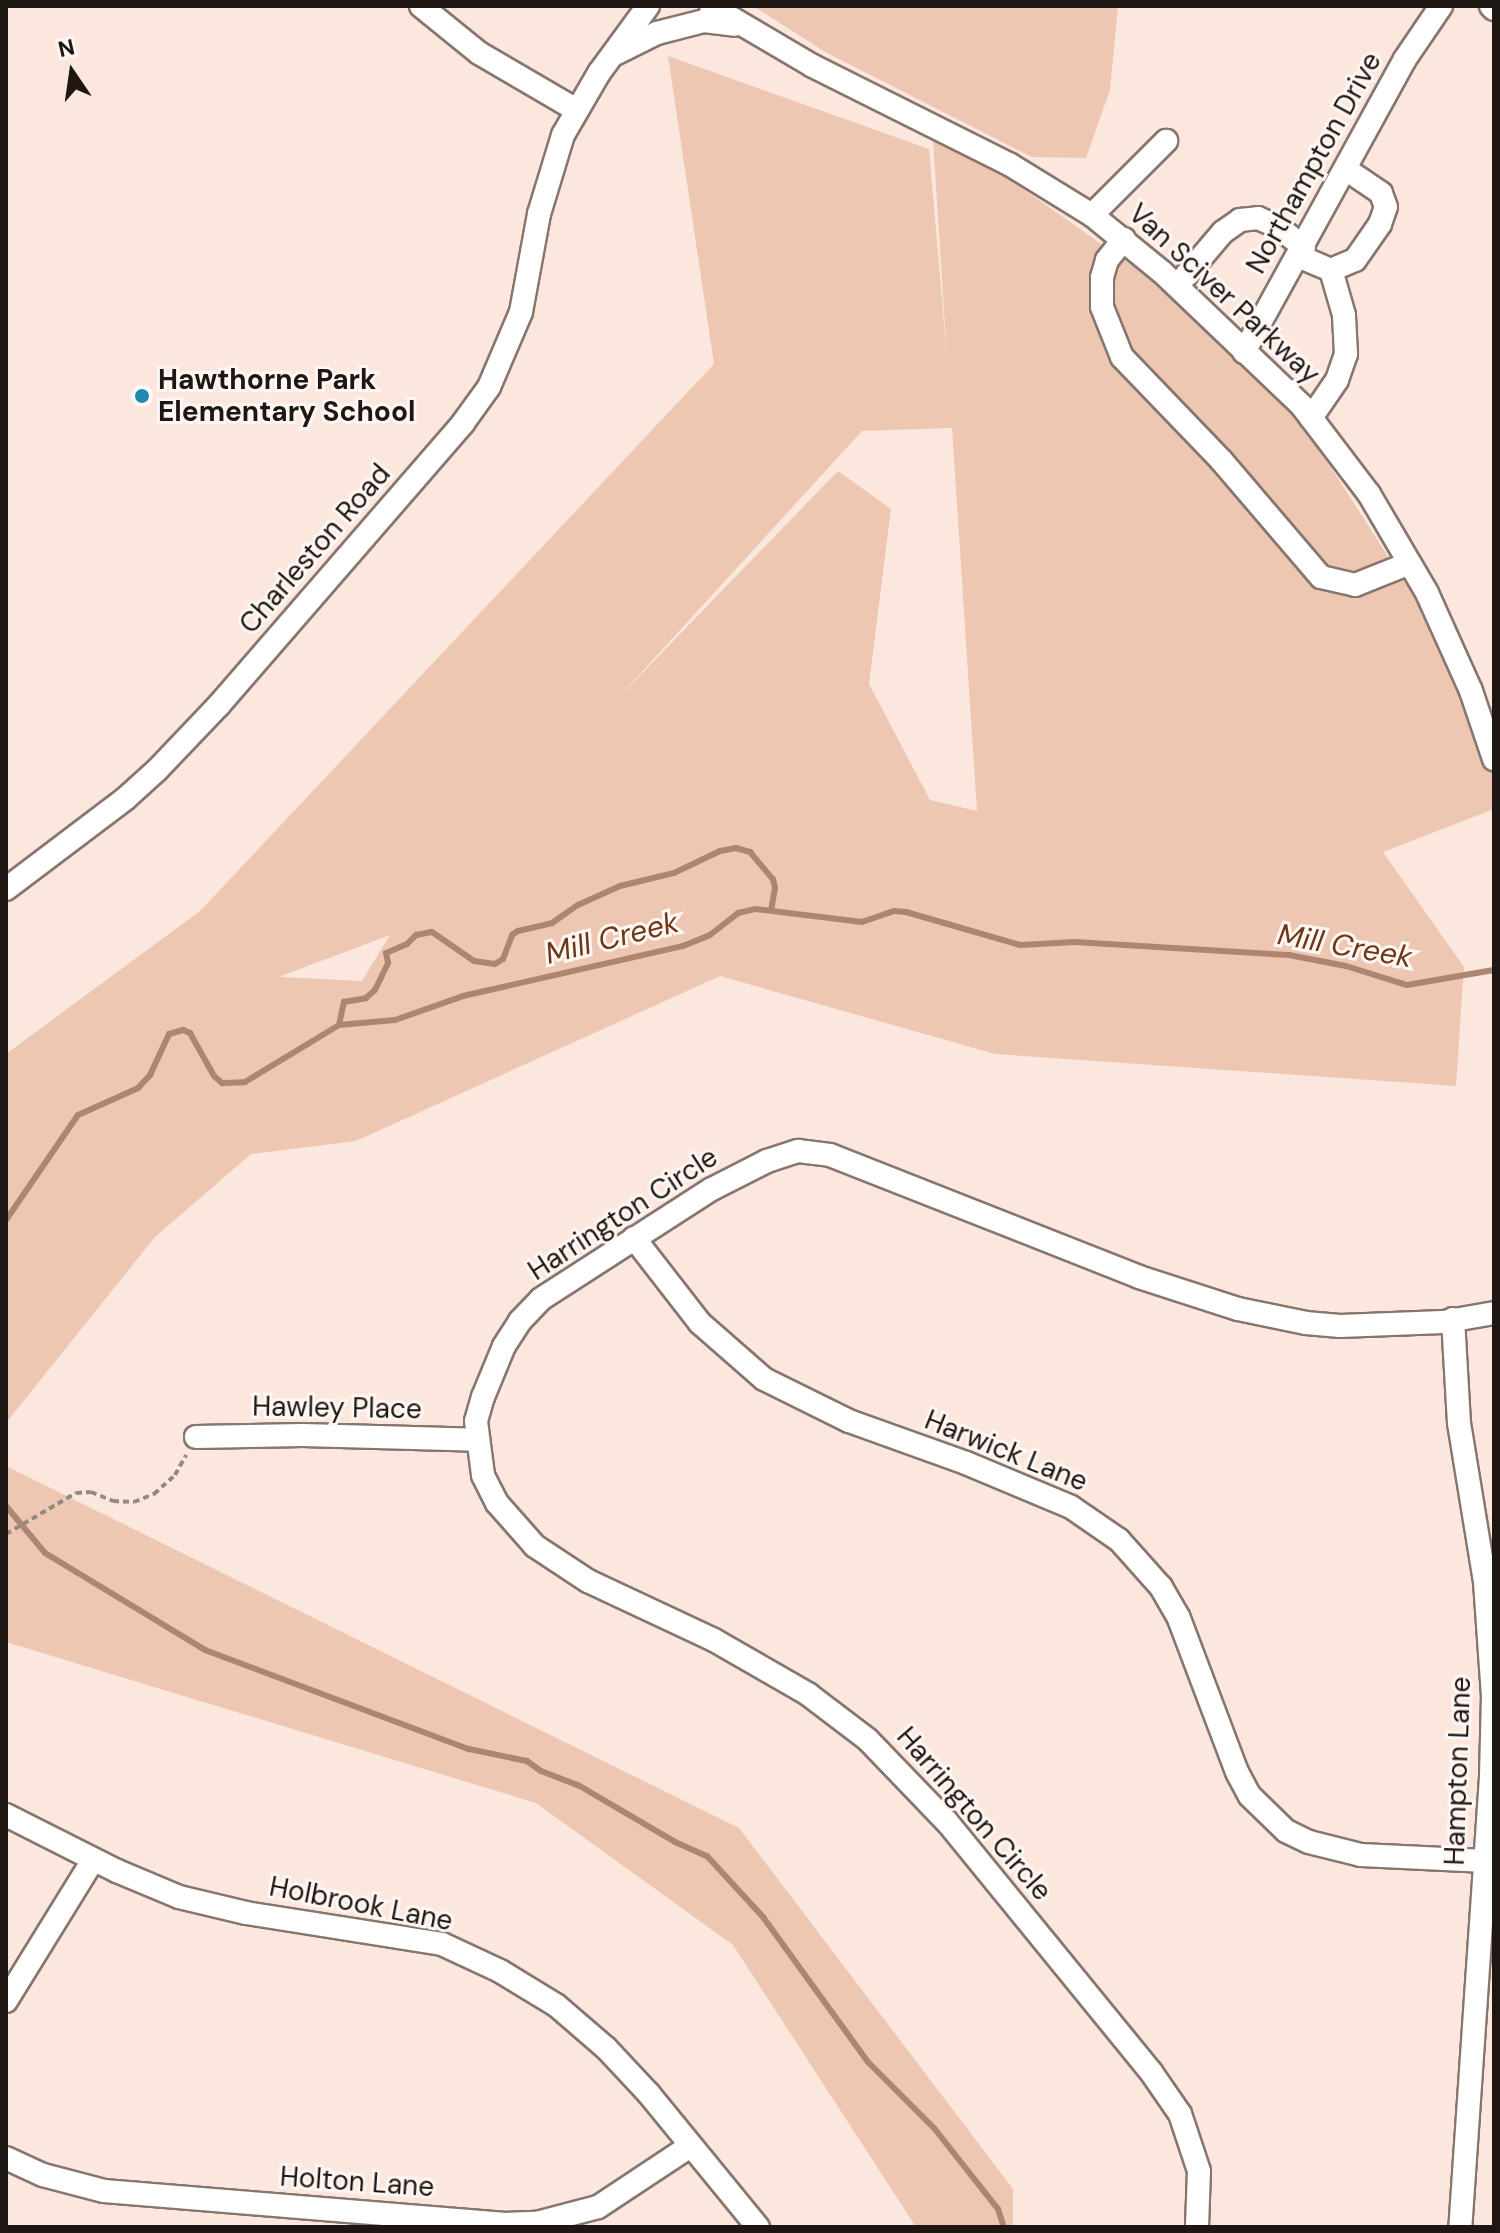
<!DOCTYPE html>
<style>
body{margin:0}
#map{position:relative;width:1500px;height:2233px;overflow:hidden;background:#fbe7dd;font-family:"DM Sans",sans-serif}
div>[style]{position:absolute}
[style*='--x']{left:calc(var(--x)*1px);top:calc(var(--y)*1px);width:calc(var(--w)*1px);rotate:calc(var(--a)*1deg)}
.green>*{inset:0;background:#eec7b2}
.stream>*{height:6px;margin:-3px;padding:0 3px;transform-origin:3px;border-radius:3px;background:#ad8571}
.path>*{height:4px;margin-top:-2px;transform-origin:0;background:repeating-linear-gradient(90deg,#978982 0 6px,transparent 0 10px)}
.roads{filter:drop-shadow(2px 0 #87766d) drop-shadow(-2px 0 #87766d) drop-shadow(0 2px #87766d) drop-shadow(0 -2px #87766d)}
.minor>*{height:22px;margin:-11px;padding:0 11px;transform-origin:11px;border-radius:11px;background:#fff}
.dots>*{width:22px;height:22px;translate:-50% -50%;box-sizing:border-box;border:4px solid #fff7f3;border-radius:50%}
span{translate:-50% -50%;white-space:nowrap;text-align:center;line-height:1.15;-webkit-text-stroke:6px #fff7f3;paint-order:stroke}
.street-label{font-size:28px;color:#1d1613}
.poi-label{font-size:28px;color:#1d1613;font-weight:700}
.left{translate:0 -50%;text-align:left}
.water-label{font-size:30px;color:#6c3617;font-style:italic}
.frame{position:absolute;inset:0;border:8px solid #1d1613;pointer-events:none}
.north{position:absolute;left:32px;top:32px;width:80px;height:80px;-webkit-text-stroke:6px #fff7f3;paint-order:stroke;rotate:347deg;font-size:22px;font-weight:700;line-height:32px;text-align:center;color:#1d1613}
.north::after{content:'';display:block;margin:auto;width:28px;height:36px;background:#1d1613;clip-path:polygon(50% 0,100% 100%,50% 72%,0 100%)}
</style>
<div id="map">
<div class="green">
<div style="clip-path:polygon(753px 6px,1118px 6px,1110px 90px,1086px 158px,1032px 157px,827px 53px)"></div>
<div style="clip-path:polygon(evenodd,668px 56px,929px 149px,947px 357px,932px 125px,1258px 354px,1470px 684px,1494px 761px,1494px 809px,1383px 852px,1464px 967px,1456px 1086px,995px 1054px,720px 976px,356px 1141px,251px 1154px,155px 1237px,6px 1423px,6px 1054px,200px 911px,714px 364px,668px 56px,952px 428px,977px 811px,930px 800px,869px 684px,891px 509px,838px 471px,618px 698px,862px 431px,952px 428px,668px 56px,390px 935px,362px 981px,281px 977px,281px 976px,390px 935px)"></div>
<div style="clip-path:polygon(6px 1466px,739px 1828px,1013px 2189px,1013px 2227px,916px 2227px,733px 1945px,536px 1803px,6px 1642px)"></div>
</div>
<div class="stream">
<div style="--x:339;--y:1025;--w:24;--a:-78"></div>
<div style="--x:344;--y:1002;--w:22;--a:-10"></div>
<div style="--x:366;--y:998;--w:12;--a:-42"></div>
<div style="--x:375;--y:990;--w:30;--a:-64"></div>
<div style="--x:388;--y:963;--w:10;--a:-101"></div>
<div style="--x:386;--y:953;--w:23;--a:-23"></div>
<div style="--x:407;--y:944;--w:13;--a:-45"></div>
<div style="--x:416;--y:935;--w:16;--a:-11"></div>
<div style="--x:432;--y:932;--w:51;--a:34.6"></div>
<div style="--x:474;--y:961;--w:21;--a:8"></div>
<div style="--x:495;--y:964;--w:9;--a:-32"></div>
<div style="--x:503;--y:959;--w:26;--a:-69"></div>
<div style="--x:512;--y:935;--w:7;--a:-34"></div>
<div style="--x:518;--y:931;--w:35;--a:-13"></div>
<div style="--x:552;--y:923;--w:32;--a:-35"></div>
<div style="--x:578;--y:905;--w:46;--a:-24.3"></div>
<div style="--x:620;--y:886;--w:56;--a:-13.5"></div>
<div style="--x:674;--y:873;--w:51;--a:-25.6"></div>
<div style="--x:720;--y:851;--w:16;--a:-11"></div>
<div style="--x:736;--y:848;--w:15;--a:16"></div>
<div style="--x:750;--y:852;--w:35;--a:50"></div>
<div style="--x:773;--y:879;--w:9;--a:77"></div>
<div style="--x:775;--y:888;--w:22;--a:100"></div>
<div style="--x:6;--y:1220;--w:127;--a:-55.6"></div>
<div style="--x:78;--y:1115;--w:66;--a:-24.2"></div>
<div style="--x:138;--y:1088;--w:18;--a:-47"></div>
<div style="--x:150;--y:1075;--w:45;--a:-65.1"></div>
<div style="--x:169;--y:1034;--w:15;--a:-16"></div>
<div style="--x:183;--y:1030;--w:8;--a:23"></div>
<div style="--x:190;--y:1033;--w:49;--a:60.8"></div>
<div style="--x:214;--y:1076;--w:11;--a:41"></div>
<div style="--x:222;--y:1083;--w:23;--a:-2"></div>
<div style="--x:245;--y:1082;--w:110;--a:-31.2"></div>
<div style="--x:339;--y:1025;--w:56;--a:-5.1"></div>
<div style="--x:395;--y:1020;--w:72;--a:-19.4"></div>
<div style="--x:463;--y:996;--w:226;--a:-12.8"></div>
<div style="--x:683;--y:946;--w:29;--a:-22"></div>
<div style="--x:710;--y:935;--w:36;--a:-38"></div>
<div style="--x:738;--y:913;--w:17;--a:-13"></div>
<div style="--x:755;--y:909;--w:108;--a:6.9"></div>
<div style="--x:862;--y:922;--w:34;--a:-19"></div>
<div style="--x:894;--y:911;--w:12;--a:5"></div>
<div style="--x:906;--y:912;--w:119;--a:16.1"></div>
<div style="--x:1020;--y:945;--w:55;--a:-3.1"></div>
<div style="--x:1075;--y:942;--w:214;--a:3.5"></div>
<div style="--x:1289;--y:955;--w:58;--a:10.9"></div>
<div style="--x:1346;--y:966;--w:64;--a:17.3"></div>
<div style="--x:1407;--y:985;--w:88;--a:-9.8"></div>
<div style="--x:6;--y:1506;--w:61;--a:50.3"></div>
<div style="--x:45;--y:1553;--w:187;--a:31.2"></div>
<div style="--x:205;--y:1650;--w:282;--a:20.6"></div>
<div style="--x:469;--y:1749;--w:59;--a:11.7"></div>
<div style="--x:527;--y:1761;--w:17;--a:36"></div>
<div style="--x:541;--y:1771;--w:40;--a:21"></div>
<div style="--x:578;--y:1785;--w:113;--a:30.4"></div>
<div style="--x:675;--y:1842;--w:35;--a:24"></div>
<div style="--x:707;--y:1856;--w:83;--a:47.4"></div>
<div style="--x:763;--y:1917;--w:179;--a:54.1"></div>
<div style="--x:868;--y:2062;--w:93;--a:45"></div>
<div style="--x:934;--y:2128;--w:103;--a:51.7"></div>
<div style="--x:998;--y:2209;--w:19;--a:72"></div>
</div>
<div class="path">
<div style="--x:6;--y:1534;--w:81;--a:-30.4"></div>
<div style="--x:76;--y:1493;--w:15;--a:-4"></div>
<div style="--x:91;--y:1492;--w:24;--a:22"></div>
<div style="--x:113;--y:1501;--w:21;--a:3"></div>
<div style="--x:134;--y:1502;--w:22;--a:-22"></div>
<div style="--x:154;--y:1494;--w:28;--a:-42"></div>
<div style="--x:175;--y:1475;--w:23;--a:-61"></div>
</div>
<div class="roads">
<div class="minor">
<div style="--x:421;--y:6;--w:75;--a:39"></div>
<div style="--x:479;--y:53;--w:111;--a:30.3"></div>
<div style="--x:711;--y:6;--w:118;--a:30.5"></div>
<div style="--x:813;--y:66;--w:219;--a:26.6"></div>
<div style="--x:1009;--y:164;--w:97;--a:31.6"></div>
<div style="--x:1092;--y:215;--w:90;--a:39.2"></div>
<div style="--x:1162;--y:272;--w:194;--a:43.7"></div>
<div style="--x:1302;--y:406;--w:111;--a:52.7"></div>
<div style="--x:1369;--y:494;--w:115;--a:59.6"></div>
<div style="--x:1427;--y:593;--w:107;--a:65.8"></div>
<div style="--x:1471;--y:691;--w:72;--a:71.3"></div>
<div style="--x:1491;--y:6;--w:4;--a:45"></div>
<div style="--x:615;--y:54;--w:47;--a:-26.6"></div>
<div style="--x:657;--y:33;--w:49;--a:-14.3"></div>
<div style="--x:704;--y:21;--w:31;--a:7"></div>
<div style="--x:1092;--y:215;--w:105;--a:-45"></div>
<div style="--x:1124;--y:239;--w:27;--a:129"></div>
<div style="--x:1107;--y:260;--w:18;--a:106"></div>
<div style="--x:1102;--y:277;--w:30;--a:90"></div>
<div style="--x:1102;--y:307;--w:54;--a:68.2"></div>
<div style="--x:1122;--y:357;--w:143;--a:46.1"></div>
<div style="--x:1221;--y:460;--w:154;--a:49.5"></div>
<div style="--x:1321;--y:577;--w:35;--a:13"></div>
<div style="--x:1355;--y:585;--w:59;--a:-21.8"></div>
<div style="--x:1298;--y:256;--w:36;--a:23"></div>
<div style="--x:1331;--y:270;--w:26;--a:-23"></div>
<div style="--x:1355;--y:260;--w:44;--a:-55.2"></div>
<div style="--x:1380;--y:224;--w:18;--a:-71"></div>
<div style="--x:1386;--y:207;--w:15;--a:-110"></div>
<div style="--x:1381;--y:193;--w:41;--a:-145.9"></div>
<div style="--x:1177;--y:286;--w:71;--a:-49.6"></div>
<div style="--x:1223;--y:232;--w:21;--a:-35"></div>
<div style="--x:1240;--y:220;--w:18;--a:-6"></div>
<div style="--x:1258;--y:218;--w:22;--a:24"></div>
<div style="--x:1278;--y:227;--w:33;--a:38"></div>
<div style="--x:1244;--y:352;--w:334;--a:-61.2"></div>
<div style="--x:1405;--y:59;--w:64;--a:-55.8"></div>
<div style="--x:1311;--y:418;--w:46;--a:-55.6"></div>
<div style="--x:1337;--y:380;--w:28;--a:-71"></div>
<div style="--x:1346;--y:354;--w:39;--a:-93"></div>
<div style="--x:1344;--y:315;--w:47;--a:-106.1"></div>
<div style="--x:6;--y:889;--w:149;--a:-37.1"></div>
<div style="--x:125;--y:799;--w:43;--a:-42.2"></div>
<div style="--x:157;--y:770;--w:90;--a:-46.4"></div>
<div style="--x:219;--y:705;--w:373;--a:-49.1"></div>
<div style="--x:463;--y:423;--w:44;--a:-54.2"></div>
<div style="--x:489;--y:387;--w:82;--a:-66.9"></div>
<div style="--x:521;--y:312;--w:100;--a:-79.6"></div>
<div style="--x:539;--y:214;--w:83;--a:-73.1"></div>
<div style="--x:563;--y:135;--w:72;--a:-59.9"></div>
<div style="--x:599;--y:73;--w:83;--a:-53.8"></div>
<div style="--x:634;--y:1238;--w:108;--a:52.2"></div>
<div style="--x:700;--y:1323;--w:85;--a:41.2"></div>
<div style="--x:764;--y:1379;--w:95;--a:26.3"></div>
<div style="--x:849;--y:1421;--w:124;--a:19.7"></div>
<div style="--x:966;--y:1463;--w:114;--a:22.7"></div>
<div style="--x:1071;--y:1507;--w:58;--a:34.5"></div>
<div style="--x:1119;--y:1540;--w:63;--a:48.2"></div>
<div style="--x:1161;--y:1587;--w:34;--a:60"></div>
<div style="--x:1178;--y:1616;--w:167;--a:69.3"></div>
<div style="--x:1237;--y:1772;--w:27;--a:62"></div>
<div style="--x:1250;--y:1796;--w:50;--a:44.2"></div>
<div style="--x:1286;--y:1831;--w:25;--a:26"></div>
<div style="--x:1309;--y:1842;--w:54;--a:14"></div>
<div style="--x:1361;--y:1855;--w:125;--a:2.7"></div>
<div style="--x:1453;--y:1319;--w:104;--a:86.7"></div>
<div style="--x:1459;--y:1423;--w:161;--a:80.7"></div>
<div style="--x:1485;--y:1582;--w:113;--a:86"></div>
<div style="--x:1493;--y:1695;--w:82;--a:91.4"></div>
<div style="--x:1491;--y:1777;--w:451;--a:93.9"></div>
<div style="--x:196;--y:1437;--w:107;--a:-1.1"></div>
<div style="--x:303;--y:1435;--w:174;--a:1.6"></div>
<div style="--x:6;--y:1815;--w:124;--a:26.8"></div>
<div style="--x:117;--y:1871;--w:67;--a:22.8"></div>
<div style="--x:179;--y:1897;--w:69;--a:13.4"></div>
<div style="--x:246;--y:1913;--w:198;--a:9"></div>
<div style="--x:442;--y:1944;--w:64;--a:25"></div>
<div style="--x:500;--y:1971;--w:66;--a:31.3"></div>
<div style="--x:556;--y:2005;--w:66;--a:40.7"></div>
<div style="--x:606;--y:2048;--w:63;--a:46.9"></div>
<div style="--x:649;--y:2094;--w:172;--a:50.7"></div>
<div style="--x:6;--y:2001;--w:166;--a:-58.3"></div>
<div style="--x:6;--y:2158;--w:41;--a:24.7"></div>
<div style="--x:43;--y:2175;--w:63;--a:14.7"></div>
<div style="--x:104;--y:2191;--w:400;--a:4.7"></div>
<div style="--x:503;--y:2224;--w:34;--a:-2"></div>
<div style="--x:537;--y:2223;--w:63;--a:-14.7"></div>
<div style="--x:598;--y:2207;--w:110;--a:-33.5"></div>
<div style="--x:1197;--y:2227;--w:56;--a:-88"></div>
<div style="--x:1199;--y:2171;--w:60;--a:-108.4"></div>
<div style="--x:1180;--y:2114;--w:51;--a:-124.6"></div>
<div style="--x:1151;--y:2072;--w:323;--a:-129.2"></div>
<div style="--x:947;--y:1822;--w:115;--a:-133.9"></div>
<div style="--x:867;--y:1739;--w:74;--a:-142.7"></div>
<div style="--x:808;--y:1694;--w:108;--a:-150.1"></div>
<div style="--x:714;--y:1640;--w:139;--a:-154.9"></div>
<div style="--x:588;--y:1581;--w:64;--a:-146.6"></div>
<div style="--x:535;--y:1546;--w:57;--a:-131.5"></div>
<div style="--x:497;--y:1503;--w:31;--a:-117"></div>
<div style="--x:483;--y:1475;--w:54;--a:-97.4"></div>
<div style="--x:476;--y:1421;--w:25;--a:-74"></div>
<div style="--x:483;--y:1397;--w:55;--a:-67.6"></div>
<div style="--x:504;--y:1346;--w:30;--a:-57"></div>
<div style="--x:520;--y:1321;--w:30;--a:-46"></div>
<div style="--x:541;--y:1299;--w:203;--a:-32.8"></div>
<div style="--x:712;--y:1189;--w:62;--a:-27"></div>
<div style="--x:767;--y:1161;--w:33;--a:-18"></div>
<div style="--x:798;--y:1151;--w:32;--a:7"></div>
<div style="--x:830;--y:1155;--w:332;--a:21.5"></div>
<div style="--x:1139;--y:1277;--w:104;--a:17.9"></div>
<div style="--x:1238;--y:1309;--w:69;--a:11.6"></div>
<div style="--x:1306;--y:1323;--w:34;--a:5"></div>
<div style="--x:1340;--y:1326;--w:103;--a:-2.2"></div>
<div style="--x:1443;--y:1322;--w:52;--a:-10"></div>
</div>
</div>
<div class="dots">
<div style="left:142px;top:396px;background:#1f8ab1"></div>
</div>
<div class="street-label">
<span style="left:1314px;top:163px;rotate:-61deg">Northampton Drive</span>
<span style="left:1224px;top:294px;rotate:43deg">Van Sciver Parkway</span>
<span style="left:315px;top:549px;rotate:-49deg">Charleston Road</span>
<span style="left:623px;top:1214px;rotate:-33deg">Harrington Circle</span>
<span style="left:337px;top:1408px;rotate:1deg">Hawley Place</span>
<span style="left:1006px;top:1451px;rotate:22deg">Harwick Lane</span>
<span style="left:1458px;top:1771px;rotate:-88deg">Hampton Lane</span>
<span style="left:974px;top:1814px;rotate:49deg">Harrington Circle</span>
<span style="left:361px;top:1904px;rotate:11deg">Holbrook Lane</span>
<span style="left:357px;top:2182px;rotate:4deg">Holton Lane</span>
</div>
<div class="poi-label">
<span class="left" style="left:158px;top:396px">Hawthorne Park<br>Elementary School</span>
</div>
<div class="water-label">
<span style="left:612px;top:938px;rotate:-14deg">Mill Creek</span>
<span style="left:1345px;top:946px;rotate:10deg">Mill Creek</span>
</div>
<div class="frame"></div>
<div class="north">N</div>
</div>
